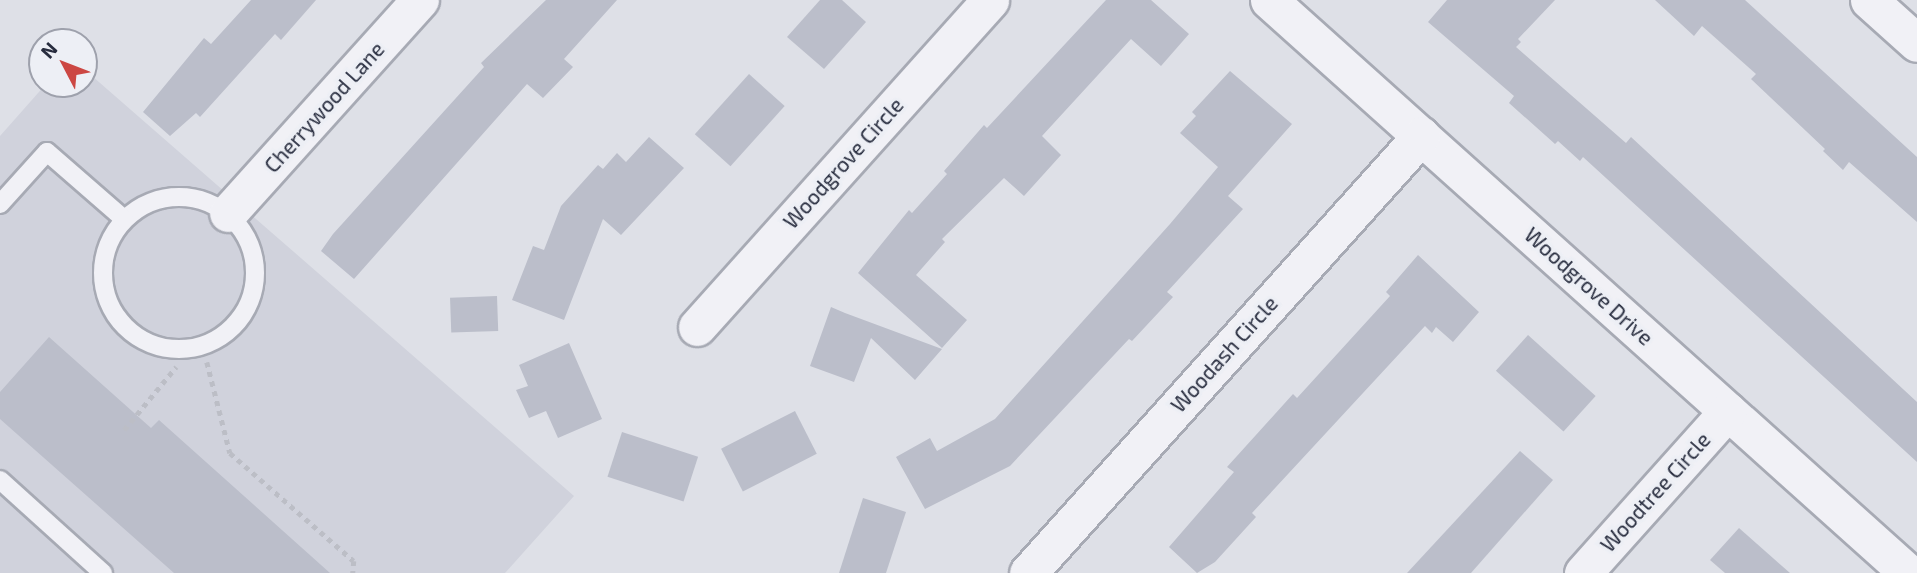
<!DOCTYPE html>
<style>
body{margin:0}
#map{position:relative;width:1917px;height:573px;overflow:hidden;background:#dee0e7;font-family:"Exo 2",sans-serif}
div>[style]{position:absolute}
[style*='--x']{left:calc(var(--x)*1px);top:calc(var(--y)*1px);width:calc(var(--w)*1px);rotate:calc(var(--a)*1deg)}
.built>*{inset:0;background:#d0d2dc}
.building>*{inset:0;background:#bbbeca;transform-origin:0 0}
.path>*{height:4.5px;margin-top:-2.25px;transform-origin:0;background:repeating-linear-gradient(90deg,#bcbec6 0 5px,transparent 0 10px)}
.roads{filter:drop-shadow(2px 0 #a7aab4) drop-shadow(-2px 0 #a7aab4) drop-shadow(0 2px #a7aab4) drop-shadow(0 -2px #a7aab4)}
.lane>*{height:18px;margin:-9px;padding:0 9px;transform-origin:9px;border-radius:9px;background:#f1f1f6}
.lane>.ring{margin:-9px;padding:0;box-sizing:content-box;background:none;border:18px solid #f1f1f6;border-radius:50%}
.street>*{height:37px;margin:-18.5px;padding:0 18.5px;transform-origin:18.5px;border-radius:18.5px;background:#f1f1f6}
span{translate:-50% -50%;white-space:nowrap;text-align:center;line-height:1.15;-webkit-text-stroke:7px #edeff5;paint-order:stroke}
.street-label{font-size:21px;color:#272c3e}
.north{position:absolute;left:28px;top:28px;width:70px;height:70px;box-sizing:border-box;background:#edeff5;border:2px solid #9ea1ac;border-radius:50%;rotate:312deg;font-size:19px;font-weight:700;line-height:28px;text-align:center;color:#272c3e}
.north::after{content:'';display:block;margin:auto;width:24px;height:32px;background:#cc4743;clip-path:polygon(50% 0,100% 100%,50% 72%,0 100%)}
</style>
<div id="map">
<div class="built">
<div style="clip-path:polygon(84px 69px,574px 496px,505px 573px,0 573px,0 136px,46px 84px,84px 84px)"></div>
</div>
<div class="building">
<div style="clip-path:polygon(251px 0,316px 0,281px 40px,275px 34px,200px 117px,196px 113px,170px 136px,143px 112px,204px 38px,211px 44px)"></div>
<div style="clip-path:polygon(546px 0,617px 0,564px 59px,573px 67px,543px 98px,527px 84px,354px 279px,321px 251px,333px 234px,484px 67px,481px 63px)"></div>
<div style="clip-path:polygon(820px 0,842px 0,866px 22px,824px 69px,787px 37px)"></div>
<div style="clip-path:polygon(1106px 0,1151px 0,1189px 34px,1161px 66px,1131px 39px,1042px 136px,1061px 155px,1024px 196px,1004px 178px,942px 239px,945px 242px,916px 275px,967px 320px,942px 348px,858px 273px,909px 210px,912px 213px,947px 174px,944px 171px,984px 125px,987px 128px)"></div>
<div style="clip-path:polygon(1447px 0,1555px 0,1518px 39px,1521px 42px,1516px 47px,1626px 143px,1631px 137px,1917px 402px,1917px 462px,1583px 157px,1580px 161px,1558px 141px,1555px 144px,1509px 103px,1514px 96px,1428px 22px)"></div>
<div style="clip-path:polygon(1655px 0,1745px 0,1917px 157px,1917px 222px,1849px 162px,1843px 170px,1823px 151px,1825px 149px,1751px 79px,1756px 74px,1702px 26px,1694px 36px)"></div>
<div style="clip-path:polygon(1230px 71px,1292px 124px,1228px 196px,1243px 209px,1167px 292px,1173px 297px,1132px 341px,1129px 339px,1010px 466px,925px 509px,896px 457px,930px 438px,937px 451px,995px 419px,1170px 224px,1218px 167px,1180px 133px,1196px 116px,1192px 112px)"></div>
<div style="left:749px;top:74px;width:48px;height:81px;rotate:42deg"></div>
<div style="clip-path:polygon(649px 137px,684px 168px,621px 235px,603px 219px,564px 320px,512px 300px,533px 246px,544px 250px,561px 206px,598px 165px,603px 169px,617px 153px,626px 162px)"></div>
<div style="clip-path:polygon(1418px 255px,1479px 312px,1453px 342px,1436px 327px,1432px 333px,1425px 326px,1252px 513px,1256px 517px,1215px 562px,1197px 573px,1169px 547px,1234px 472px,1227px 467px,1293px 394px,1297px 398px,1390px 296px,1386px 292px)"></div>
<div style="left:497px;top:296px;width:35px;height:47px;rotate:88deg"></div>
<div style="clip-path:polygon(831px 307px,845px 313px,942px 349px,915px 380px,871px 338px,854px 382px,810px 366px)"></div>
<div style="left:1528px;top:335px;width:91px;height:48px;rotate:42deg"></div>
<div style="clip-path:polygon(49px 337px,151px 428px,159px 420px,330px 573px,174px 573px,0 419px,0 392px)"></div>
<div style="clip-path:polygon(569px 343px,602px 419px,558px 438px,546px 411px,529px 418px,516px 390px,528px 386px,519px 365px)"></div>
<div style="left:795px;top:411px;width:48px;height:83px;rotate:63deg"></div>
<div style="left:622px;top:432px;width:80px;height:47px;rotate:18deg"></div>
<div style="clip-path:polygon(1520px 451px,1553px 480px,1471px 573px,1407px 573px)"></div>
<div style="clip-path:polygon(863px 498px,906px 512px,886px 573px,839px 573px)"></div>
<div style="clip-path:polygon(1739px 528px,1790px 573px,1725px 573px,1710px 560px)"></div>
</div>
<div class="path">
<div style="--x:207;--y:362;--w:94;--a:75.8"></div>
<div style="--x:230;--y:453;--w:164;--a:41.1"></div>
<div style="--x:354;--y:561;--w:12;--a:95"></div>
<div style="--x:124;--y:430;--w:82;--a:-50.5"></div>
</div>
<div class="roads">
<div class="lane">
<div class="ring" style="left:103px;top:197px;width:134px;height:134px"></div>
<div style="--x:0;--y:204;--w:70;--a:-47.9"></div>
<div style="--x:47;--y:152;--w:102;--a:41"></div>
<div style="--x:0;--y:480;--w:139;--a:42.1"></div>
</div>
<div class="street">
<div style="--x:1269;--y:0;--w:858;--a:41.88"></div>
<div style="--x:1869;--y:0;--w:64;--a:41.9"></div>
<div style="--x:228;--y:213;--w:287;--a:-48"></div>
<div style="--x:697;--y:327;--w:439;--a:-48.1"></div>
<div style="--x:1028;--y:573;--w:588;--a:-48.03"></div>
<div style="--x:1583;--y:573;--w:217;--a:-48.2"></div>
</div>
</div>
<div class="street-label">
<span style="left:324px;top:107px;rotate:-48deg">Cherrywood Lane</span>
<span style="left:843px;top:163px;rotate:-48deg">Woodgrove Circle</span>
<span style="left:1589px;top:286px;rotate:42deg">Woodgrove Drive</span>
<span style="left:1224px;top:354px;rotate:-48deg">Woodash Circle</span>
<span style="left:1655px;top:492px;rotate:-48deg">Woodtree Circle</span>
</div>
<div class="north">N</div>
</div>
